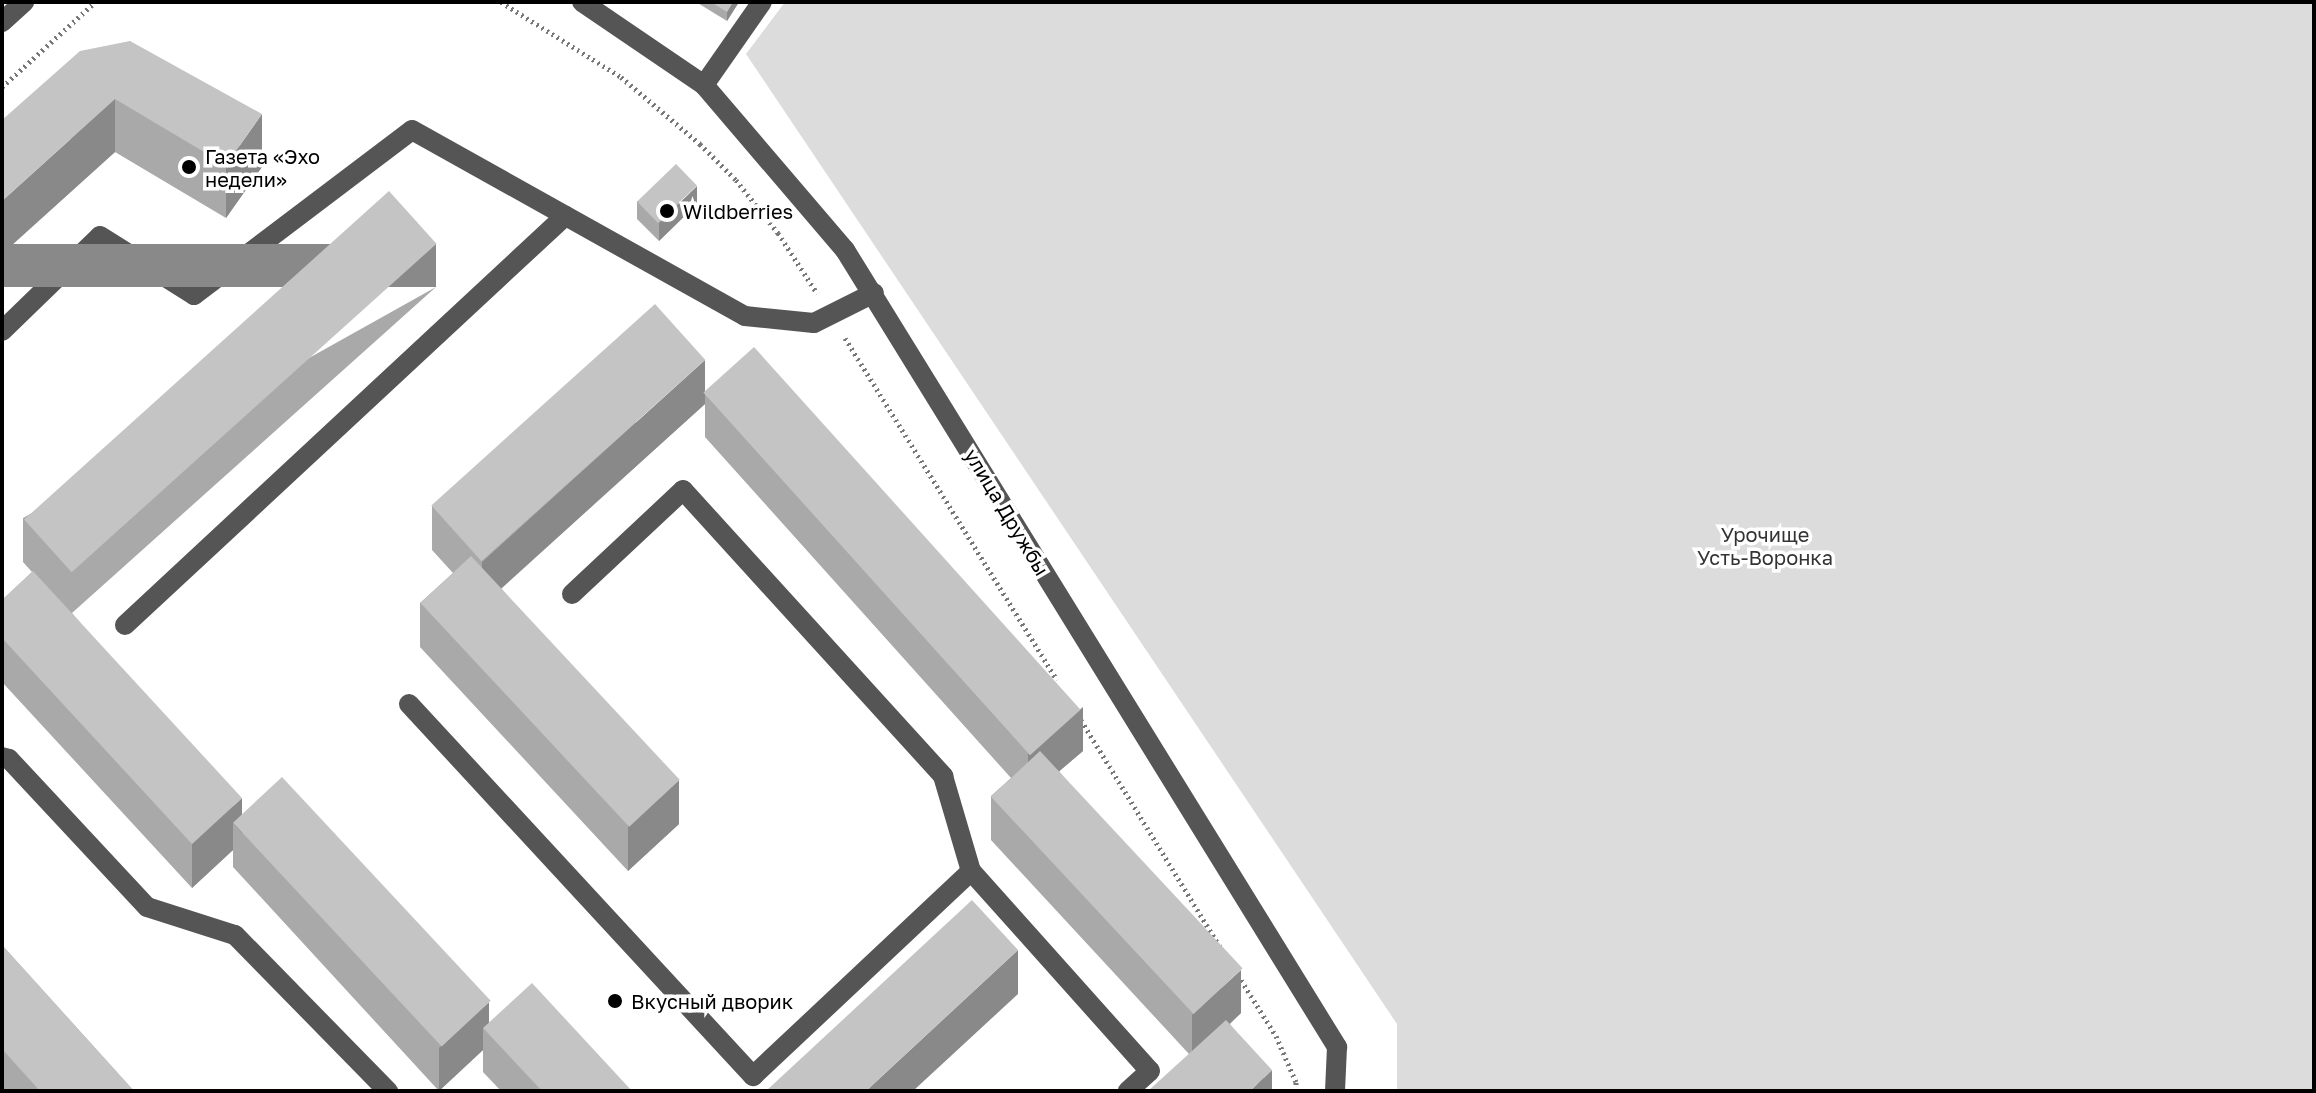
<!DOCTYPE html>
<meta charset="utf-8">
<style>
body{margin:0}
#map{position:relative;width:2316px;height:1093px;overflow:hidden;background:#fff;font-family:"Golos Text",sans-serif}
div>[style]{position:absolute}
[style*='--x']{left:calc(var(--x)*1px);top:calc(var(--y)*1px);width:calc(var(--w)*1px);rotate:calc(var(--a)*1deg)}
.green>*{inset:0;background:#dcdcdc}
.path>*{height:5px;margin-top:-2.5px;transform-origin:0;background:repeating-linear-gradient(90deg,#777 0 2px,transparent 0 6px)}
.minor>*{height:20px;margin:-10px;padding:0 10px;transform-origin:10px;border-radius:10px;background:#555}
.wall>*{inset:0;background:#a9a9a9}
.shaded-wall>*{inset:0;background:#898989;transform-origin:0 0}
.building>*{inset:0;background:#c4c4c4;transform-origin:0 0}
.dots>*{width:22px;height:22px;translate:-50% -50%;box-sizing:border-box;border:4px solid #fff;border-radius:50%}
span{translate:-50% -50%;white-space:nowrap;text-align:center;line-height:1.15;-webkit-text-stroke:7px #fff;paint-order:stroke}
.poi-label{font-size:20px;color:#000}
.left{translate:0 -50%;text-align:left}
.street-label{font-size:20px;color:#000}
.park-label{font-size:20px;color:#333}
.frame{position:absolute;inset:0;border:4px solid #000;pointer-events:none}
</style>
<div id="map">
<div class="green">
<div style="clip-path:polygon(785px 2px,2314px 2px,2314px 1091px,1397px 1091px,1397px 1024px,746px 54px)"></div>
</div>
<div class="path">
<div style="--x:501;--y:2;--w:142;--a:32"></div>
<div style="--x:621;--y:77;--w:104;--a:40.3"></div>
<div style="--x:700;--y:144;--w:51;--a:45"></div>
<div style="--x:736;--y:180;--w:68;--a:51.6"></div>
<div style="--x:778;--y:233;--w:72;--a:57"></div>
<div style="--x:2;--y:87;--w:126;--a:-42.4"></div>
<div style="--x:845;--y:338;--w:402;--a:58.2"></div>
<div style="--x:1081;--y:720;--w:270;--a:58.5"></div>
<div style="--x:1238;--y:975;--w:72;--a:58.1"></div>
<div style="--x:1276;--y:1036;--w:50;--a:66.5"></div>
<div style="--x:1296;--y:1082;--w:9;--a:90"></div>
</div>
<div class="minor">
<div style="--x:582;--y:2;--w:148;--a:34.2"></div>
<div style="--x:704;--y:85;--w:217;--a:49.5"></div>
<div style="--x:845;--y:250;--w:937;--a:58.31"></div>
<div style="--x:1337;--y:1047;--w:44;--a:92.6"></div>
<div style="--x:2;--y:22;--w:30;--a:-42"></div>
<div style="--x:704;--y:85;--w:101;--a:-55.1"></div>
<div style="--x:2;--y:331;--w:136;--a:-44.1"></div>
<div style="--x:100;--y:236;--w:111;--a:32.1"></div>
<div style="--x:194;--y:295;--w:273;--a:-37.1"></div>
<div style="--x:412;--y:130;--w:381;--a:29.2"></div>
<div style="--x:745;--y:316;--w:69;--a:5.8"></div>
<div style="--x:814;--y:323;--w:67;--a:-26.6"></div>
<div style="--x:572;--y:594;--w:152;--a:-43.1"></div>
<div style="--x:683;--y:490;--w:387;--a:47.7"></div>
<div style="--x:943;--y:776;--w:99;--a:73.6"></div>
<div style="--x:971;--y:871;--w:268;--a:48.2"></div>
<div style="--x:1150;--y:1071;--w:30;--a:138"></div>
<div style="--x:125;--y:625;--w:601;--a:-42.91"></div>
<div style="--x:409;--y:704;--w:507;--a:47.24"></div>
<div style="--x:753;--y:1076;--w:299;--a:-43.2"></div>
<div style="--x:2;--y:757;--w:7;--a:16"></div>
<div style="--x:9;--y:759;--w:202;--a:47"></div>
<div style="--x:147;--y:907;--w:92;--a:17.7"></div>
<div style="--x:235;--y:935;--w:219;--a:45.6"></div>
</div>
<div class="wall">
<div style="clip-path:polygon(696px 2px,739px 2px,727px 21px)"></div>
<div style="clip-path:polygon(130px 41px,262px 167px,226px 218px,115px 152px,2px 254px)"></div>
<div style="clip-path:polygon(637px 201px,697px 204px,659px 241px,637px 219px)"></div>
<div style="clip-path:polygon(436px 287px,72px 613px,242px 815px,489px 1023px,632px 1091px,501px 1091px,483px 1072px,483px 1050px,439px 1091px,233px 867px,233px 850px,192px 888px,2px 682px,2px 600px,32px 572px,23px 562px,23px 518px)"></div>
<div style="clip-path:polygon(705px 394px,1083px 751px,1059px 771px,1241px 1013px,1230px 1024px,1272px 1091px,1189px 1054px,991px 840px,991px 796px,1011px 778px,705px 437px,705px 404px,501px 588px,679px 824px,628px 871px,420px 647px,420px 603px,453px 573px,432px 550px,432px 506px)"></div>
<div style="clip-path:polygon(2px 945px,134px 1091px,2px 1091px)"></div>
</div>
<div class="shaded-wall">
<div style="clip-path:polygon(733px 2px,739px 2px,727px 21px,727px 12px)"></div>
<div style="clip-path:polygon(115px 99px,115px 152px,2px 254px,2px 201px)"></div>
<div style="clip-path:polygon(262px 114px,262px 167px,226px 218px,226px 165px)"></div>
<div style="clip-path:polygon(697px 186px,697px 204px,659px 241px,659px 223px)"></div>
<div style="left:436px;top:244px;width:43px;height:491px;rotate:90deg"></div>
<div style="clip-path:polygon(705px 360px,705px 404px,482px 606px,482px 562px)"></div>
<div style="clip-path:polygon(1083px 707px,1083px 751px,1028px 798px,1028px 754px)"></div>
<div style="clip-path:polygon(679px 780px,679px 824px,628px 871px,628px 827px)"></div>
<div style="clip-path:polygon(242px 798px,242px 833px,233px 823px,233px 850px,192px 888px,192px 844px)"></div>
<div style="clip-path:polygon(1018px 950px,1018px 994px,913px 1091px,866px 1091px)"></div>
<div style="clip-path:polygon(1241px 970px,1241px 1013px,1192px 1058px,1192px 1015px)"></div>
<div style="clip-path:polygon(489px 1002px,489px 1034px,483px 1028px,483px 1050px,439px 1091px,439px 1048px)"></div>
<div style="clip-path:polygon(1272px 1070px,1272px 1091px,1250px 1091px)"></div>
</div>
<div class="building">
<div style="clip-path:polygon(711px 2px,733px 2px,727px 12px)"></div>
<div style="clip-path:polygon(130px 41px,262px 114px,226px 165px,115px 99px,2px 201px,2px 120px,80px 51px)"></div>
<div style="left:676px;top:164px;width:30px;height:54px;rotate:46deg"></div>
<div style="left:389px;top:191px;width:71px;height:491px;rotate:48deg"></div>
<div style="left:655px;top:304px;width:75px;height:301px;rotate:48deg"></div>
<div style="left:754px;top:347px;width:488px;height:68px;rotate:48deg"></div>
<div style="left:471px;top:556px;width:306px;height:69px;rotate:47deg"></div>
<div style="clip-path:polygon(33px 571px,242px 798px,192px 844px,2px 638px,2px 600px)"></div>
<div style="left:1040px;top:751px;width:297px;height:67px;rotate:47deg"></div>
<div style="left:282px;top:777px;width:306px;height:67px;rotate:47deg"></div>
<div style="clip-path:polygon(972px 900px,1018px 950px,866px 1091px,766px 1091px)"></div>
<div style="clip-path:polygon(2px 945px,134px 1091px,40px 1091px,2px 1049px)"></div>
<div style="clip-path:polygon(532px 983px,632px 1091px,542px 1091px,483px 1028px)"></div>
<div style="clip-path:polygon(1226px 1020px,1272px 1070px,1250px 1091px,1148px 1091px)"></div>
</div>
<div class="dots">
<div style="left:189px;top:167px;background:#000"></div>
<div style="left:667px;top:211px;background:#000"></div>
<div style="left:615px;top:1001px;background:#000"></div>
</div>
<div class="poi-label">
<span class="left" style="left:205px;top:168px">Газета «Эхо<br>недели»</span>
<span class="left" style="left:683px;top:211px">Wildberries</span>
<span class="left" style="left:631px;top:1001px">Вкусный дворик</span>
</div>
<div class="street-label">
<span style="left:1007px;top:512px;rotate:59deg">улица Дружбы</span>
</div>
<div class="park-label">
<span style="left:1765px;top:546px">Урочище<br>Усть-Воронка</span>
</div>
<div class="frame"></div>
</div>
